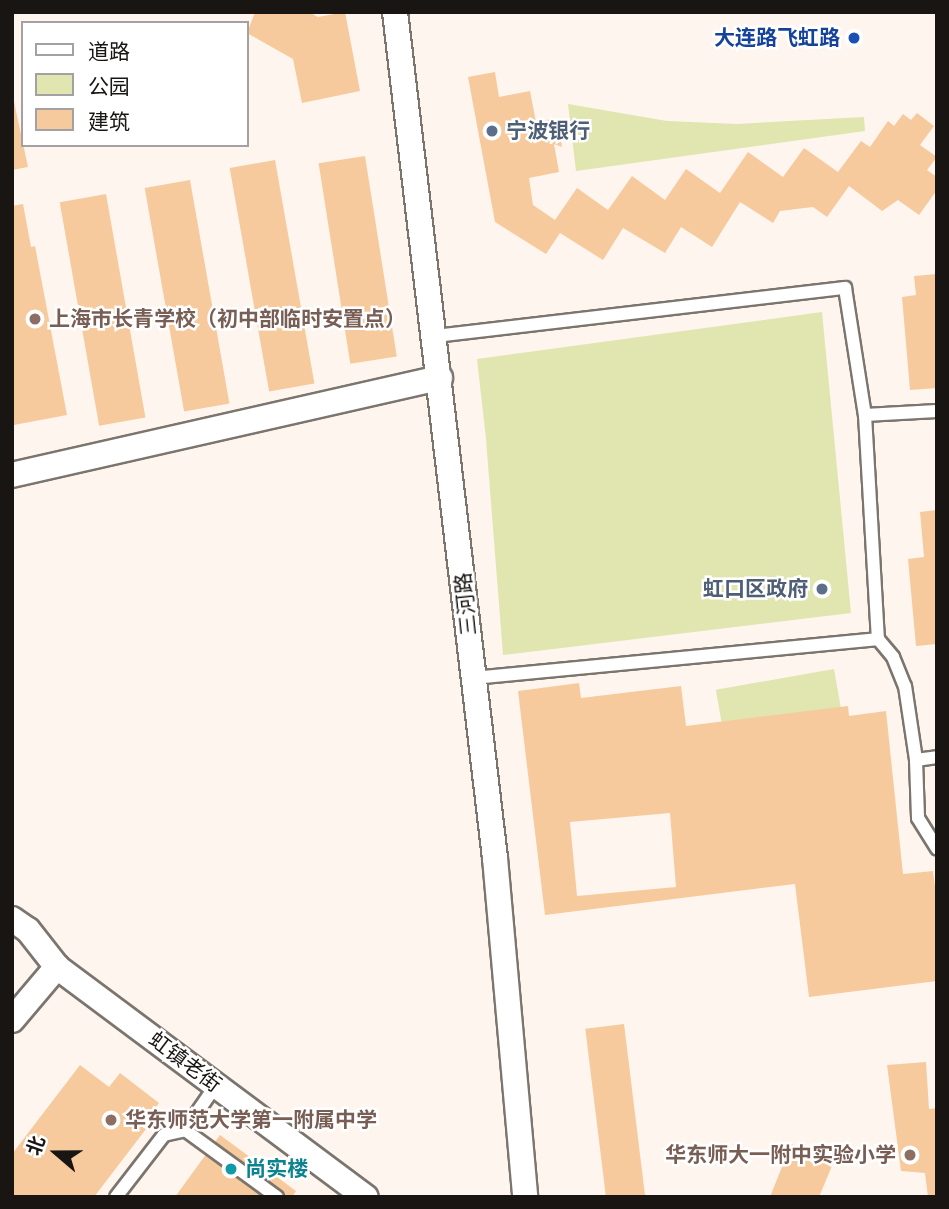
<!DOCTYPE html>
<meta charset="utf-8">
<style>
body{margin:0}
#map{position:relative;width:949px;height:1209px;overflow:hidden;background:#fdf5ee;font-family:"Libre Baskerville","Noto Sans SC",serif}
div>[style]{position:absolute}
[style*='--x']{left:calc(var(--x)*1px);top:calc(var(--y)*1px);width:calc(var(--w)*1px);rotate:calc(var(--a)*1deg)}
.green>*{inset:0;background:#e1e5af;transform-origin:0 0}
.building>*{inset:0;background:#f7ca9d;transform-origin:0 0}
.roads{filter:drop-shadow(2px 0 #7b756e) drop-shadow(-2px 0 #7b756e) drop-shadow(0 2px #7b756e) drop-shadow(0 -2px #7b756e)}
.lane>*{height:12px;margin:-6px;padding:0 6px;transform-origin:6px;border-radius:6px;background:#fff}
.street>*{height:24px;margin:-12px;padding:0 12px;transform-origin:12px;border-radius:12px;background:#fff}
.dots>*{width:19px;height:19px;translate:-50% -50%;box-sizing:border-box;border:4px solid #fff;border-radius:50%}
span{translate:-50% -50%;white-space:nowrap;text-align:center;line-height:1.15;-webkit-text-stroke:5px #fff;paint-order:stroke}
.transit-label{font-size:21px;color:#164399;font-weight:700}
.right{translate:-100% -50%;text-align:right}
.service-label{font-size:21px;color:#4e5e75;font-weight:700}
.left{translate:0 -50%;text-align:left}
.education-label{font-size:21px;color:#785e54;font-weight:700}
.street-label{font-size:21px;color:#181513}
.culture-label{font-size:21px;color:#0d838f;font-weight:700}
.frame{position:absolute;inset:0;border:14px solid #181513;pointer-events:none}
.legend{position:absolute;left:21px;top:21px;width:228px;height:126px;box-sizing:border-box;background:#fff;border:2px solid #a3a1a1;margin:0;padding:9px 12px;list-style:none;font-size:21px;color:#181513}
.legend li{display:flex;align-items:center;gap:14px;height:35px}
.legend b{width:35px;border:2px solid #a3a1a1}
.north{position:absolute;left:21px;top:1118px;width:70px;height:70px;-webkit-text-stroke:5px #fff;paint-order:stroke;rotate:290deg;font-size:19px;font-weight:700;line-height:28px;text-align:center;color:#181513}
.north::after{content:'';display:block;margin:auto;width:24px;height:32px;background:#181513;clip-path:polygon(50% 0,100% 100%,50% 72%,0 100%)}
</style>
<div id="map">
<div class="green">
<div style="clip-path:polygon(568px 104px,667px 121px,737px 124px,864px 117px,865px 131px,576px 171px)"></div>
<div style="clip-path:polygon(822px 312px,851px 613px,503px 655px,486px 439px,477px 359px)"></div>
<div style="left:834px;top:669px;width:39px;height:120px;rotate:80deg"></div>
</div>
<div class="building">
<div style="clip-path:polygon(255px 12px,309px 12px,318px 17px,345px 12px,360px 91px,302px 103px,293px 59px,247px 33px)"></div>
<div style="clip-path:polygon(495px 72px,499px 97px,530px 91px,536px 122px,557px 118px,562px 147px,554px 144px,559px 172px,529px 178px,533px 205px,555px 220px,577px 188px,608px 210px,632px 176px,665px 200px,686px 169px,720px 193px,748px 152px,783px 177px,804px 148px,838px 172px,861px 141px,870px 147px,888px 121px,894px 126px,903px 114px,911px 120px,917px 113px,934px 126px,920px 145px,937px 157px,927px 170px,937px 177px,937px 190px,919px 215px,898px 200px,882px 211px,849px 186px,827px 217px,813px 207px,780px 211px,773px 223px,740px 202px,712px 247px,681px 227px,665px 253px,623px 228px,603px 260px,560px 233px,546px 254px,495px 222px,468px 77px)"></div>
<div style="clip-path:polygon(12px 92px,28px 167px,12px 170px)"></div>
<div style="left:365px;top:156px;width:203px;height:47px;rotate:81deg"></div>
<div style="left:275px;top:160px;width:227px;height:46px;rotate:80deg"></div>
<div style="left:190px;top:180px;width:227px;height:46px;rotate:80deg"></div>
<div style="left:106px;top:194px;width:227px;height:47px;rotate:80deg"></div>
<div style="clip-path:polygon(23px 204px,31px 247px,35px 246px,67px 415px,14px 425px,12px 206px)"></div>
<div style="clip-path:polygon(937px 274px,937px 388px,910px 390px,902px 297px,916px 295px,914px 276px)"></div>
<div style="clip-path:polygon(937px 510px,937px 644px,916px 646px,908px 559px,924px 557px,920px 512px)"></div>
<div style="clip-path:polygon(evenodd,579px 683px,581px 698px,681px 686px,686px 726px,848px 706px,849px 716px,886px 711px,903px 874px,933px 871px,937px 902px,937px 981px,809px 997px,795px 884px,545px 915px,518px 691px,579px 683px,670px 813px,676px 887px,577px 896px,570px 822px,670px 813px)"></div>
<div style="left:624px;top:1024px;width:174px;height:39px;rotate:83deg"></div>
<div style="clip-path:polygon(926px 1062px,929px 1109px,937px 1108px,937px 1197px,928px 1197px,925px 1173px,901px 1171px,887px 1065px)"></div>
<div style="clip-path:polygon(80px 1065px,109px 1087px,120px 1073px,159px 1103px,141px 1126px,146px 1129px,94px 1197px,12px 1197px,12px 1154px)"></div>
<div style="clip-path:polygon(220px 1135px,296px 1191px,292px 1197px,175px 1197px)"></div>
<div style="clip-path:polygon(791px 1144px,834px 1161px,819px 1197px,770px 1197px)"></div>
</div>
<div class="roads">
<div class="lane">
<div style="--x:435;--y:336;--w:413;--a:-6.7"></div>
<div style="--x:845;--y:288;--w:129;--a:81.1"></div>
<div style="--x:865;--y:415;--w:224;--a:86.7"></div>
<div style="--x:878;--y:639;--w:23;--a:50"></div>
<div style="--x:893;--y:657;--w:31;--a:68"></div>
<div style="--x:905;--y:686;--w:75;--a:81.5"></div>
<div style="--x:916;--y:760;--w:58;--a:88"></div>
<div style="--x:918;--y:818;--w:36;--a:58"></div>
<div style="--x:865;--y:415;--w:72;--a:-3.2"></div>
<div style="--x:474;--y:678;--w:406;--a:-5.5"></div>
<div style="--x:916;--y:760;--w:21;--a:-8"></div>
<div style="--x:185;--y:1130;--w:114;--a:36.1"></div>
<div style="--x:116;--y:1197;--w:78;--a:-52.3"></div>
<div style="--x:164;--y:1135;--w:22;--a:-13"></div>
<div style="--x:185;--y:1130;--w:55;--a:-55.4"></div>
</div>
<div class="street">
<div style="--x:395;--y:12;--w:852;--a:83.26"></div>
<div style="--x:495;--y:858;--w:340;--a:84.9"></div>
<div style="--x:12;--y:475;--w:439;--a:-12.8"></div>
<div style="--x:12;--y:919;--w:19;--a:35"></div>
<div style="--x:28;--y:930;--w:47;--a:51.9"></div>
<div style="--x:57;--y:967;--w:385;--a:36.7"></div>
<div style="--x:12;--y:1020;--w:70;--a:-49.7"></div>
</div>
</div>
<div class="dots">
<div style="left:854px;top:38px;background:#1a4fb4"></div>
<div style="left:492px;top:131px;background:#5c6f8a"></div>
<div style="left:35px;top:319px;background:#8d6e63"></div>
<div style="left:822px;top:589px;background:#5c6f8a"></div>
<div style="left:111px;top:1120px;background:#8d6e63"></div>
<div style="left:910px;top:1155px;background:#8d6e63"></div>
<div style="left:231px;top:1169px;background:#0f9aa8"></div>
</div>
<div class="transit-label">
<span class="right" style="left:840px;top:38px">大连路飞虹路</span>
</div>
<div class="service-label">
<span class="left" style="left:506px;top:131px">宁波银行</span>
<span class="right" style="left:808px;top:589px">虹口区政府</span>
</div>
<div class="education-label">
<span class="left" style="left:49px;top:319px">上海市长青学校（初中部临时安置点）</span>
<span class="left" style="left:125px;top:1120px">华东师范大学第一附属中学</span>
<span class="right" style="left:896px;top:1155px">华东师大一附中实验小学</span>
</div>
<div class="street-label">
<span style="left:466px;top:604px;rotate:-96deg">三河路</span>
<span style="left:185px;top:1062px;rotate:37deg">虹镇老街</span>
</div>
<div class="culture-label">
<span class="left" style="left:245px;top:1169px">尚实楼</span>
</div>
<div class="frame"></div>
<ul class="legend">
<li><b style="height:9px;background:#fff"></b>道路</li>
<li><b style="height:19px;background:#e1e5af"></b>公园</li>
<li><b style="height:19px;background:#f7ca9d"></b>建筑</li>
</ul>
<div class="north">北</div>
</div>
